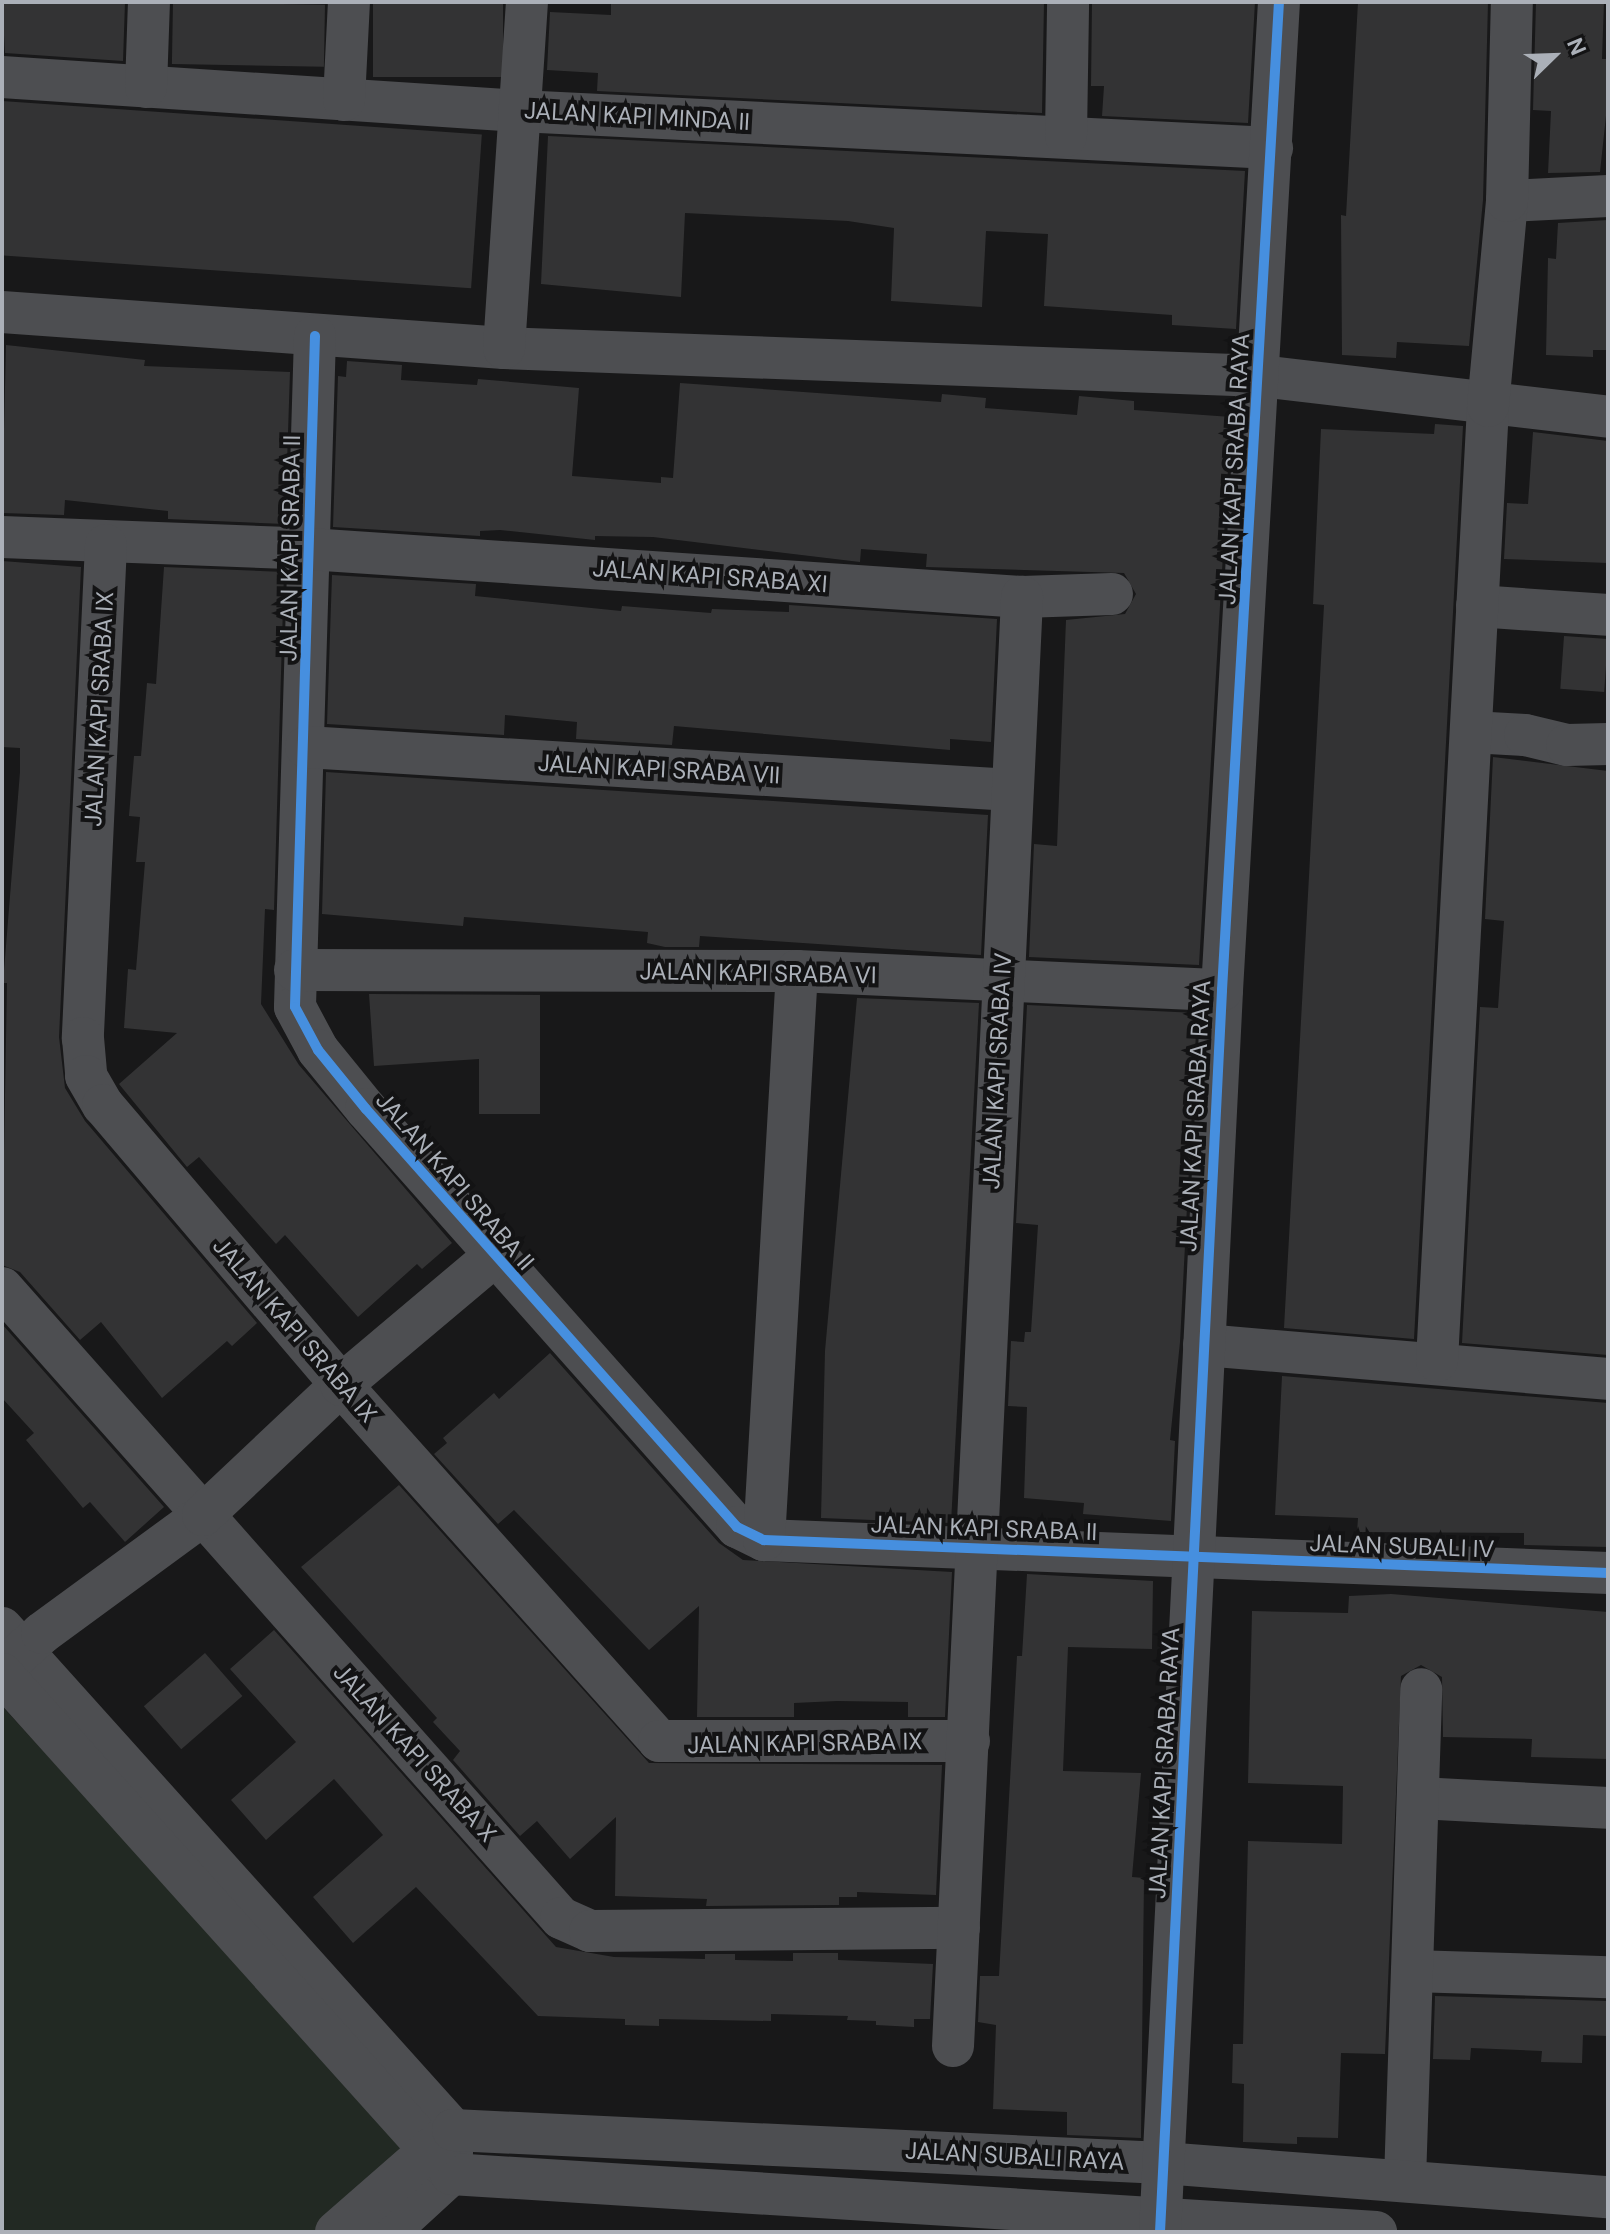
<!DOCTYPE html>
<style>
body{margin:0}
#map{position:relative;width:1610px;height:2234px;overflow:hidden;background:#181819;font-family:"DM Sans",sans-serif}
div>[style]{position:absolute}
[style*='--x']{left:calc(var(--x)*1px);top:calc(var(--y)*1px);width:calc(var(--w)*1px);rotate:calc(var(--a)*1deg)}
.green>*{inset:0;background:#222923}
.building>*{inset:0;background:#333334;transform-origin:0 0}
.minor>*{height:42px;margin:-21px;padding:0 21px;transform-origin:21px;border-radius:21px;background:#4d4e51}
.cycleway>*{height:10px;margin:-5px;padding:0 5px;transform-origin:5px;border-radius:5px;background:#468fdf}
span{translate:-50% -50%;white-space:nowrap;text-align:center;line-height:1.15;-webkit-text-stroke:8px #131314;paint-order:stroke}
.street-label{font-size:24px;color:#abb0b8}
.frame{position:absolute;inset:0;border:4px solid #abb0b8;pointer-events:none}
.north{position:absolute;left:1514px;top:16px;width:80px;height:80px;-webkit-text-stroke:6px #131314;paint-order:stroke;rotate:67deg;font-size:22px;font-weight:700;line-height:32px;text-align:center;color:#abb0b8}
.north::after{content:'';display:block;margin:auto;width:28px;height:36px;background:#abb0b8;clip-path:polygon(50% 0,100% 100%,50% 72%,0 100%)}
</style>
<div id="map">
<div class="green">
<div style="clip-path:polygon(2px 1706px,409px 2149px,315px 2232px,2px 2232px)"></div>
</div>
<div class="building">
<div style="clip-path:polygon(2px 2px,125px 2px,123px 61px,5px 53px)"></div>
<div style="left:173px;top:2px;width:152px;height:62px;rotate:1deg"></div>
<div style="left:373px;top:2px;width:130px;height:75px"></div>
<div style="clip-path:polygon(611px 2px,1044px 2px,1042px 113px,597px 91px,598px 73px,547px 70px,550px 12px,611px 15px)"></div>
<div style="clip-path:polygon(1092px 2px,1255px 2px,1248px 123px,1102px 116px,1104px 86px,1091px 86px)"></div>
<div style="clip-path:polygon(1358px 2px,1488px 2px,1483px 200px,1469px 346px,1397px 342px,1396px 358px,1342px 355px,1341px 215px,1346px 216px)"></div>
<div style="clip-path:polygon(1536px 2px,1604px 2px,1602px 59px,1608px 59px,1608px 97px,1600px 172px,1548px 173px,1551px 111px,1533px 110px)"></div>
<div style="left:2px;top:101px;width:481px;height:154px;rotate:4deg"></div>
<div style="clip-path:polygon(548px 136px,1245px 171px,1236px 329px,1172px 325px,1172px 315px,1044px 306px,1048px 234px,986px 231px,982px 307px,891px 301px,894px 228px,848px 221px,685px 213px,681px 297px,541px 284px)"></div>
<div style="clip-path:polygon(1608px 220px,1608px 350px,1593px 350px,1593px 357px,1546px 355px,1548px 258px,1556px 259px,1558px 223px)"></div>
<div style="clip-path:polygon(6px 345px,145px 360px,144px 366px,290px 372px,285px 524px,168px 519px,168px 511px,65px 500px,64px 515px,2px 513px)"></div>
<div style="clip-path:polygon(347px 361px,402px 365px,401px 380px,477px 385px,478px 379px,579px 388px,572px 476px,661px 483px,661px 477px,673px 478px,680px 383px,941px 402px,942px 394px,986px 398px,985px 408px,1077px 415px,1079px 396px,1134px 401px,1134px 410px,1231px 417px,1199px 965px,1029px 957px,1034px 844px,1057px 846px,1066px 620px,1125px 614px,1136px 594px,1124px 573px,926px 567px,927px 554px,861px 549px,860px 562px,653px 537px,595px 536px,595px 540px,500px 530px,480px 531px,480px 536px,333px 527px,338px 376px,346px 377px)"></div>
<div style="clip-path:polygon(1435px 424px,1463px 426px,1414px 1339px,1284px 1328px,1324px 605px,1313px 604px,1321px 429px,1434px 434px)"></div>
<div style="clip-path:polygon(1533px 432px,1608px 441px,1608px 563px,1504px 559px,1507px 503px,1528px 504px)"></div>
<div style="clip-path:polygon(2px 561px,81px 567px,59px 1037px,65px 1088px,85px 1121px,257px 1323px,232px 1346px,227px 1341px,162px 1398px,101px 1322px,80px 1340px,20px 1272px,2px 1265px,7px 983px,3px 983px,20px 772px,20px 748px,2px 747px)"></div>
<div style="clip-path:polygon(164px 567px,284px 572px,274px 910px,265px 909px,261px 1004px,299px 1065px,452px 1243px,422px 1269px,417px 1264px,358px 1317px,285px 1235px,276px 1244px,199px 1157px,187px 1167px,119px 1084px,177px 1033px,124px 1028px,128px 969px,136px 970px,145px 862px,136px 862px,140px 817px,129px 816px,134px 756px,141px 756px,147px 683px,156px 684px)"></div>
<div style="clip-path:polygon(332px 575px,476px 584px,475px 596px,621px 611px,622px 606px,711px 613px,712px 609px,789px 612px,789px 605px,997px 619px,991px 742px,950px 739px,950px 750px,674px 726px,672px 745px,576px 739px,577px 722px,505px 715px,504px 735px,327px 724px)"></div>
<div style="left:1564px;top:636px;width:44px;height:53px;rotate:4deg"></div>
<div style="clip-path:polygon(1493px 757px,1608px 771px,1608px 1355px,1462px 1343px,1480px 1007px,1498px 1008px,1504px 921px,1485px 919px)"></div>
<div style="clip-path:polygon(326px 772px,988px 815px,981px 955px,700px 936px,699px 947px,665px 947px,647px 943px,648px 932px,464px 917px,463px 926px,322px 914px)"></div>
<div style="clip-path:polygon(369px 994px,540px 995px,540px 1114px,479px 1114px,479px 1059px,374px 1066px)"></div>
<div style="clip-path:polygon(857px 998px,979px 1003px,951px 1523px,821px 1518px,825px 1351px)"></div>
<div style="clip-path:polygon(1027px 1005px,1197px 1013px,1180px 1342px,1170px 1440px,1175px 1441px,1171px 1521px,1083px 1514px,1084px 1503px,1024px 1498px,1027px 1407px,1008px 1406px,1011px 1341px,1024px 1342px,1025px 1332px,1031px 1332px,1038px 1225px,1016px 1223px)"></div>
<div style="clip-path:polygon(2px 1324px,164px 1507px,125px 1542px,90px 1502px,83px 1508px,26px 1440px,34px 1433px,2px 1398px)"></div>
<div style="clip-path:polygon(550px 1353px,719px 1543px,743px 1560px,952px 1572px,945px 1717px,908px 1717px,908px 1702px,837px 1701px,794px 1703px,794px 1717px,697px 1717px,699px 1606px,649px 1650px,514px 1510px,498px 1524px,434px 1454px,447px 1443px,443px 1438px,494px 1393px,499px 1399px)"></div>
<div style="clip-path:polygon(1282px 1376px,1608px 1403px,1608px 1547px,1524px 1545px,1524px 1533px,1357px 1532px,1358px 1518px,1275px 1515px)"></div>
<div style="clip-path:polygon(399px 1485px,649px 1763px,942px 1765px,936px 1895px,857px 1892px,857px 1897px,839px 1897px,839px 1905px,706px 1906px,707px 1899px,615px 1896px,616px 1817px,570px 1859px,537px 1821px,520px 1836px,453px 1760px,460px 1751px,433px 1722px,437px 1718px,301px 1567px)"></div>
<div style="clip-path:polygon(1027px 1574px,1153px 1581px,1152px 1649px,1068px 1647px,1063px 1771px,1141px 1773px,1132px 1877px,1144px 1878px,1141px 2138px,1067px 2135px,1067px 2112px,993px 2109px,996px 2025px,978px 2022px,980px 1976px,999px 1976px,1017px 1656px,1022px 1656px)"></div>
<div style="clip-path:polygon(1391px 1594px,1608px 1612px,1608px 1759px,1531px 1757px,1532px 1739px,1443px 1737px,1442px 1677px,1421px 1665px,1401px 1676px,1385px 2054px,1341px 2053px,1338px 2138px,1297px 2137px,1297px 2144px,1243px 2142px,1244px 2084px,1232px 2083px,1233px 2044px,1243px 2044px,1248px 1841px,1342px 1844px,1343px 1786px,1248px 1783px,1252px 1611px,1348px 1613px,1349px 1596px)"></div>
<div style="clip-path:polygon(274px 1630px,556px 1947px,614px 1957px,705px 1959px,705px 1954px,735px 1954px,735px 1960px,793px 1961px,793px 1953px,838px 1953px,838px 1960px,933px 1964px,930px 2019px,914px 2019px,914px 2027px,876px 2025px,876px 2021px,847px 2020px,848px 2016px,771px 2014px,771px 2021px,659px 2019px,659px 2026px,625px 2025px,625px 2019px,538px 2016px,416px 1887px,353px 1943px,313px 1897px,383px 1835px,334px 1779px,266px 1840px,231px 1800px,296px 1742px,230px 1669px)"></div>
<div style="left:205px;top:1653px;width:57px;height:81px;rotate:49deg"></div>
<div style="clip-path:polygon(1435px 1996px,1608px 2001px,1608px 2036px,1583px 2035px,1582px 2063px,1541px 2062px,1542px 2051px,1471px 2048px,1470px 2060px,1433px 2059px)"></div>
</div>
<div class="minor">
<div style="--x:2;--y:77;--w:518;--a:3.76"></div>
<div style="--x:519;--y:111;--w:754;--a:2.81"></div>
<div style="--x:146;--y:87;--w:85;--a:-88"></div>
<div style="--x:344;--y:100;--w:98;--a:-87.1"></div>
<div style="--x:1066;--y:136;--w:134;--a:-89.1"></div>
<div style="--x:1507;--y:201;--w:101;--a:-2.8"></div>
<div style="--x:2;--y:312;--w:503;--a:4.1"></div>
<div style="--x:504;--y:348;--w:758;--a:2.12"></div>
<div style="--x:1261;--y:376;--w:349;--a:6.7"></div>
<div style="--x:315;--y:336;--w:671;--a:91.71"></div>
<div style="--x:295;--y:1007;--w:49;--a:61.9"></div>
<div style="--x:318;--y:1050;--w:76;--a:50.9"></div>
<div style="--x:366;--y:1109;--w:559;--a:48.41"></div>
<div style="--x:737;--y:1527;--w:30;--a:26"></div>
<div style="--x:764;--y:1540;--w:845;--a:2.24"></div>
<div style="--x:504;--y:348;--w:347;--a:-86.2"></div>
<div style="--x:2;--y:537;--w:307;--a:2.2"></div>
<div style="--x:309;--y:549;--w:715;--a:3.85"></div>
<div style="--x:1022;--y:597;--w:90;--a:-1.9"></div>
<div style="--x:106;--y:545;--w:494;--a:92.7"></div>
<div style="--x:83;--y:1038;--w:38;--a:85"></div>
<div style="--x:86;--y:1076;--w:34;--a:60"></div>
<div style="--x:103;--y:1105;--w:367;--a:49.6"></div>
<div style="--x:341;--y:1385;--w:477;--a:48.2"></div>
<div style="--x:659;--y:1741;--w:310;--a:0"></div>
<div style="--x:1477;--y:606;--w:131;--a:3.9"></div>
<div style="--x:1471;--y:732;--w:54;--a:3.2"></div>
<div style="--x:1525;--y:735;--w:43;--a:13.4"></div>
<div style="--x:1567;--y:745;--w:41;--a:-1.4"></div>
<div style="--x:306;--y:747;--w:707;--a:3.49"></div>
<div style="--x:295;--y:970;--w:502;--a:0.11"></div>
<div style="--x:797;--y:971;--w:425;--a:2.6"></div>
<div style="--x:2;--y:1288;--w:842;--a:48.42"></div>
<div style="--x:561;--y:1918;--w:32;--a:24"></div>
<div style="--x:590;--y:1931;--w:369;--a:-0.5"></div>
<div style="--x:1204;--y:1345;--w:405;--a:4.8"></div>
<div style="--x:1437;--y:1361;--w:956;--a:-86.94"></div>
<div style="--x:1488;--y:406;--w:206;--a:-84.7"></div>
<div style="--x:1507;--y:201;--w:199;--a:-88.6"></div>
<div style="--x:764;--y:1540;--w:570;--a:-86.68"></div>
<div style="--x:2;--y:1628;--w:675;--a:48.06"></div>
<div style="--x:453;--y:2130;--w:44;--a:92.6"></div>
<div style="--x:451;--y:2174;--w:86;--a:137.4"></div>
<div style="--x:3;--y:1668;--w:52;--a:-41.9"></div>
<div style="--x:42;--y:1633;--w:200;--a:-36.2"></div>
<div style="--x:203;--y:1515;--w:190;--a:-43.3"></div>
<div style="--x:341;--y:1385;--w:199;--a:-40.1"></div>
<div style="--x:2;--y:1674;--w:663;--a:48.06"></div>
<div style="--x:1419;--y:1798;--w:189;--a:3"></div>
<div style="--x:1412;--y:1971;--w:196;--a:1.8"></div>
<div style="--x:953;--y:2046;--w:1451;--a:-87.27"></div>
<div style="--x:451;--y:2174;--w:927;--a:3.59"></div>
<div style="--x:1405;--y:2180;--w:491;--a:-88.1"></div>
<div style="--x:336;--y:2232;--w:155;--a:-41.1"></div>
<div style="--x:453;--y:2130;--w:711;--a:2.66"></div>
<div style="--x:1163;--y:2163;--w:446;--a:4.4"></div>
<div style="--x:1160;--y:2232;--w:1244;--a:-87.14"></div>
<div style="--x:1222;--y:990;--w:990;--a:-86.7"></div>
</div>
<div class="cycleway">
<div style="--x:315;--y:336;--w:671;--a:91.71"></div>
<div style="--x:295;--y:1007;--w:49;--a:61.9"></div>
<div style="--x:318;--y:1050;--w:76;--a:50.9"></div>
<div style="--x:366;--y:1109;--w:559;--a:48.41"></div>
<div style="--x:737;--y:1527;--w:30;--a:26"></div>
<div style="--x:764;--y:1540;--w:845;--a:2.24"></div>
<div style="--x:1160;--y:2232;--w:1244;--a:-87.14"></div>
<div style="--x:1222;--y:990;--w:990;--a:-86.7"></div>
</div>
<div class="street-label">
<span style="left:637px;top:116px;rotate:3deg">JALAN KAPI MINDA II</span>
<span style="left:1234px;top:469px;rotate:-87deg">JALAN KAPI SRABA RAYA</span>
<span style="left:290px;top:548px;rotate:-89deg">JALAN KAPI SRABA II</span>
<span style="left:710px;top:576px;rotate:4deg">JALAN KAPI SRABA XI</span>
<span style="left:99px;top:709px;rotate:-87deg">JALAN KAPI SRABA IX</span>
<span style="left:659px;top:769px;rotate:3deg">JALAN KAPI SRABA VII</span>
<span style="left:758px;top:973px;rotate:1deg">JALAN KAPI SRABA VI</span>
<span style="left:997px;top:1071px;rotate:-87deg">JALAN KAPI SRABA IV</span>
<span style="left:1195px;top:1116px;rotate:-87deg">JALAN KAPI SRABA RAYA</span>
<span style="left:455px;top:1181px;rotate:49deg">JALAN KAPI SRABA II</span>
<span style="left:295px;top:1330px;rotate:49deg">JALAN KAPI SRABA IX</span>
<span style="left:984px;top:1528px;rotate:2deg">JALAN KAPI SRABA II</span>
<span style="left:1402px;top:1546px;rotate:2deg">JALAN SUBALI IV</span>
<span style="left:805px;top:1743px;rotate:-1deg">JALAN KAPI SRABA IX</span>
<span style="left:415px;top:1753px;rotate:48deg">JALAN KAPI SRABA X</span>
<span style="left:1164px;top:1763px;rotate:-87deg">JALAN KAPI SRABA RAYA</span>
<span style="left:1015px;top:2156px;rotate:3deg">JALAN SUBALI RAYA</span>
</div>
<div class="frame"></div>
<div class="north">N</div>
</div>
